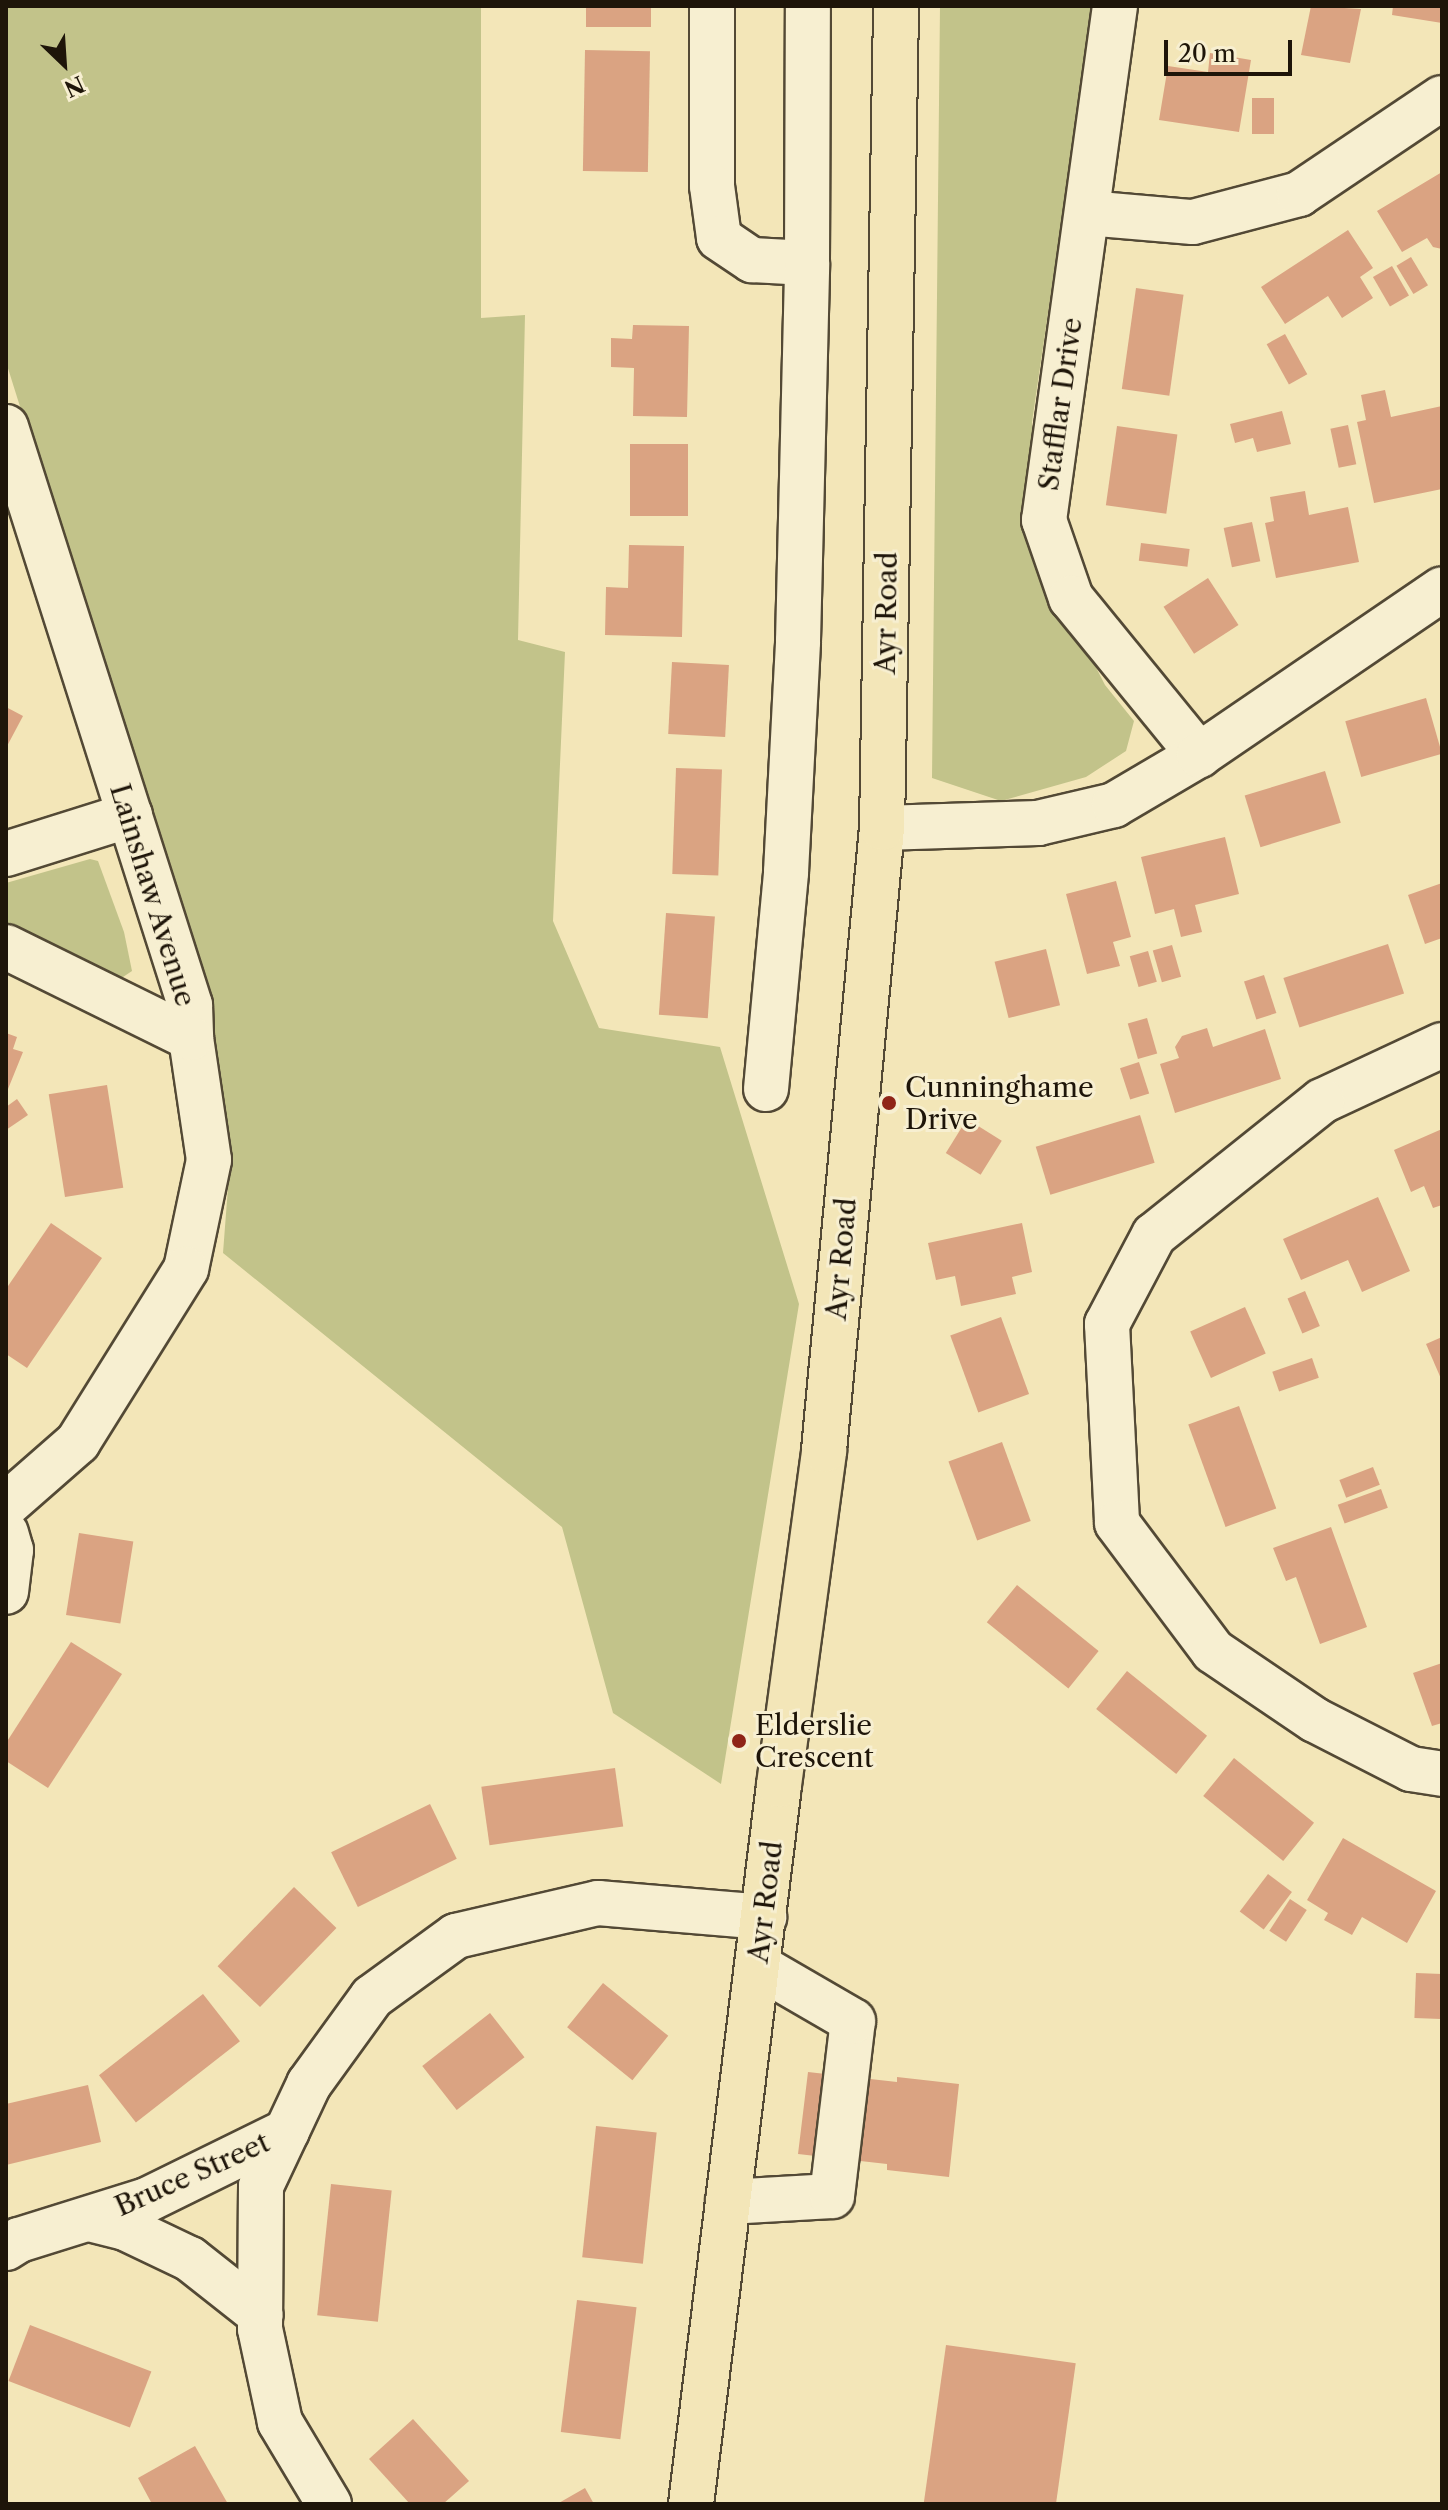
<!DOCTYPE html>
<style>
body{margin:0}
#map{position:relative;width:1448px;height:2510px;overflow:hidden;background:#f3e6b8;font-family:"Libre Caslon Text",serif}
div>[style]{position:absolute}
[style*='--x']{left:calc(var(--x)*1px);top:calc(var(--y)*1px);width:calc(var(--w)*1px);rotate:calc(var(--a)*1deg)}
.green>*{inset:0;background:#c2c38a}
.building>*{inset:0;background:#daa382;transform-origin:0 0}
.roads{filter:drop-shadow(2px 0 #534935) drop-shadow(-2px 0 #534935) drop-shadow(0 2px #534935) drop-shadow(0 -2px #534935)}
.minor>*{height:44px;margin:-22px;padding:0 22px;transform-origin:22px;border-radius:22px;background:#f7efd1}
.major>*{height:44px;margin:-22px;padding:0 22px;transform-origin:22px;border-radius:22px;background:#f3e6b8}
.dots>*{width:22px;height:22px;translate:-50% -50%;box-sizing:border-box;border:4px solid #f7efd1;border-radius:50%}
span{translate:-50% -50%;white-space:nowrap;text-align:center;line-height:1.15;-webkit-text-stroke:6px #f7efd1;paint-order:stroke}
.street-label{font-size:28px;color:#1e1509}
.poi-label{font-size:28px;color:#1e1509}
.left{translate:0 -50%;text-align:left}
.frame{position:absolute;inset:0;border:8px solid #1e1509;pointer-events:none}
.north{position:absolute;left:24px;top:24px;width:80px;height:80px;-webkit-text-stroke:6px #f7efd1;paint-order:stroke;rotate:155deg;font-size:22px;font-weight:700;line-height:32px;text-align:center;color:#1e1509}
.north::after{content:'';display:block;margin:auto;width:28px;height:36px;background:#1e1509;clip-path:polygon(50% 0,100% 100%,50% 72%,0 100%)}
.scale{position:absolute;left:1164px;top:40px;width:128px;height:36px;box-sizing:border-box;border:4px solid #1e1509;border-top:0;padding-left:10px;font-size:24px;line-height:28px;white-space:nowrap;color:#1e1509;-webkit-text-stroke:6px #f7efd1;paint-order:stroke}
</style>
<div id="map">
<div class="green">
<div style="clip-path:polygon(6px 6px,481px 6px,481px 318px,525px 315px,518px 640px,565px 652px,553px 921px,599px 1028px,720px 1047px,799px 1304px,721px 1784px,613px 1713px,562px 1527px,223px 1253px,230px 1161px,205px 995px,6px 362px)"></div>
<div style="clip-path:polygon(940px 6px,1093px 6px,1032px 422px,1043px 564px,1105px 685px,1134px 721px,1126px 751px,1086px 777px,1001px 801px,932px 778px)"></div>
<div style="clip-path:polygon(90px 859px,98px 861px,124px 932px,132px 971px,120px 979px,6px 935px,6px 883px)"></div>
</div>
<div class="building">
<div style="left:586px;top:6px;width:65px;height:21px"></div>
<div style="clip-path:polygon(1311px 6px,1361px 9px,1350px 63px,1301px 55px)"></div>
<div style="clip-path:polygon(1393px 6px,1442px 6px,1442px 23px,1392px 15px)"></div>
<div style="left:585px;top:50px;width:65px;height:121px;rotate:1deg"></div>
<div style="clip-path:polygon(1210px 53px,1251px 60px,1239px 132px,1159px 120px,1168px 66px,1208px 72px)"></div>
<div style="left:1252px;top:98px;width:22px;height:36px"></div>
<div style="clip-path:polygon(1442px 172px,1442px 249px,1433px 247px,1427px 238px,1402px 252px,1377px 211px)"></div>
<div style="clip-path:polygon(1348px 230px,1373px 268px,1360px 277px,1373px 298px,1342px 318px,1328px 296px,1285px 324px,1261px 287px)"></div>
<div style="left:1411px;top:257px;width:33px;height:17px;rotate:59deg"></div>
<div style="left:1392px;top:266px;width:34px;height:22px;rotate:60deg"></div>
<div style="left:1136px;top:288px;width:48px;height:102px;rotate:8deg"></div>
<div style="clip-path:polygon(633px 325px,689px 326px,687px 417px,633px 416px,634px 368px,611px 367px,611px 338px,632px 339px)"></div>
<div style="left:1285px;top:334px;width:46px;height:21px;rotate:61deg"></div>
<div style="clip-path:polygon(1385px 390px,1391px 417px,1442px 406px,1442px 489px,1374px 503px,1357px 422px,1366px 420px,1361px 395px)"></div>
<div style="clip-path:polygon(1282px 411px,1291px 444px,1257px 452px,1253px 438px,1235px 443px,1230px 424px)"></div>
<div style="left:1348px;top:425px;width:40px;height:18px;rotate:78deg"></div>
<div style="left:1117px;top:426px;width:61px;height:80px;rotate:8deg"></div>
<div style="left:630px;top:444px;width:58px;height:72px"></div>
<div style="clip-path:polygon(1305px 491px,1309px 515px,1348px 507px,1359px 562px,1276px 578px,1265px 523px,1274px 521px,1270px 497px)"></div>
<div style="left:1252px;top:522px;width:40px;height:29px;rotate:78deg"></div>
<div style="left:1141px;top:543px;width:49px;height:18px;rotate:7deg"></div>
<div style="clip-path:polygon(629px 545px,684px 546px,682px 637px,605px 635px,606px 587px,628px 588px)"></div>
<div style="left:1208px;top:578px;width:56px;height:53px;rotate:57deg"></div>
<div style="left:672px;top:662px;width:57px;height:72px;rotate:3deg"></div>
<div style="left:1426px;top:698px;width:58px;height:84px;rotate:74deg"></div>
<div style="clip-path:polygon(6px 707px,23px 716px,6px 748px)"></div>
<div style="left:676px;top:768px;width:46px;height:106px;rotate:2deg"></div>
<div style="left:1325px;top:771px;width:54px;height:84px;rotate:73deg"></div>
<div style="clip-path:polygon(1225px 837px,1239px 894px,1195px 905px,1202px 932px,1181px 937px,1174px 909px,1155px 914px,1141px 857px)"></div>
<div style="clip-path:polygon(1116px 881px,1131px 937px,1113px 942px,1120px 966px,1087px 974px,1066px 894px)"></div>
<div style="clip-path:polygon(1442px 883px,1442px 938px,1425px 944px,1408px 895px)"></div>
<div style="left:666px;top:913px;width:49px;height:102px;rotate:4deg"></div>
<div style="left:1388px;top:944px;width:52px;height:110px;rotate:72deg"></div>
<div style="left:1172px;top:945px;width:33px;height:20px;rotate:74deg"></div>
<div style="left:1046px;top:949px;width:58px;height:53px;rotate:76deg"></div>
<div style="left:1148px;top:951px;width:32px;height:19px;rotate:74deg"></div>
<div style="left:1264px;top:975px;width:40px;height:21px;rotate:72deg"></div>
<div style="left:1147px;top:1018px;width:37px;height:20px;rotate:74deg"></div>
<div style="clip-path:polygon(1207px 1028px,1213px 1047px,1265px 1029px,1281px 1079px,1175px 1113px,1160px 1064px,1179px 1058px,1175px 1047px,1182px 1036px)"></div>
<div style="clip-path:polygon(6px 1033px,17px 1037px,13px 1049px,23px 1052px,6px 1094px)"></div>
<div style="left:1139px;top:1062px;width:33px;height:20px;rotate:72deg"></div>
<div style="left:107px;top:1085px;width:104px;height:59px;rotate:81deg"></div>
<div style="clip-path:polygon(17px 1099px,28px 1115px,6px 1130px,6px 1107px)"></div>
<div style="left:1140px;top:1115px;width:50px;height:109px;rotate:73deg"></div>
<div style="left:967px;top:1119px;width:41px;height:40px;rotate:32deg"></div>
<div style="clip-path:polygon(1442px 1129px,1442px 1205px,1433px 1208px,1424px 1186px,1411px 1192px,1394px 1150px)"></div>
<div style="clip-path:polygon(1378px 1197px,1410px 1271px,1362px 1292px,1348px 1260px,1301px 1280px,1283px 1239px)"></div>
<div style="clip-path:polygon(51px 1223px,102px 1258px,27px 1368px,6px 1354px,6px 1289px)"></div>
<div style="clip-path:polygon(1022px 1223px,1032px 1272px,1012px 1277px,1016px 1294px,961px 1306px,955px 1276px,936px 1280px,928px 1243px)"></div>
<div style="left:1305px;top:1291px;width:38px;height:19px;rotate:67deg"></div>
<div style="left:1245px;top:1307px;width:51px;height:60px;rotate:66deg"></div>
<div style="left:1001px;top:1317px;width:82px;height:54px;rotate:70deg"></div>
<div style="clip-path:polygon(1442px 1337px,1442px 1381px,1426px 1344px)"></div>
<div style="left:1312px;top:1358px;width:21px;height:42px;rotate:71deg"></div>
<div style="left:1239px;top:1406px;width:109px;height:54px;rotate:70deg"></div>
<div style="left:1002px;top:1442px;width:84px;height:57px;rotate:70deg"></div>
<div style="left:1373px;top:1467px;width:19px;height:36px;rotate:69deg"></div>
<div style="left:1381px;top:1489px;width:20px;height:46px;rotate:70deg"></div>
<div style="clip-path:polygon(1331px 1527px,1367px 1627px,1320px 1644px,1296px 1577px,1286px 1581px,1273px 1548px)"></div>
<div style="left:79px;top:1533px;width:55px;height:83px;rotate:9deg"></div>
<div style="left:1017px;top:1585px;width:105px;height:48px;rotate:39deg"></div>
<div style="clip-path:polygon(71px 1642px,122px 1674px,48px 1788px,6px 1761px,6px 1743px)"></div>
<div style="clip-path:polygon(1442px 1663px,1442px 1723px,1432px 1726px,1413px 1673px)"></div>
<div style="left:1127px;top:1671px;width:103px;height:49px;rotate:39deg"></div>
<div style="left:1234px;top:1758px;width:103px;height:49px;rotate:39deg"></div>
<div style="left:615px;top:1768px;width:59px;height:135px;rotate:82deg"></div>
<div style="left:430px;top:1804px;width:61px;height:110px;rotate:64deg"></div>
<div style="clip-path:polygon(1343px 1838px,1436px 1891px,1407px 1943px,1362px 1917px,1352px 1935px,1324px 1920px,1328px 1913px,1307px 1900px)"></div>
<div style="left:1268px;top:1874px;width:30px;height:47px;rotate:37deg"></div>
<div style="left:294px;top:1887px;width:59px;height:110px;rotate:44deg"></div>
<div style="left:1290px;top:1899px;width:20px;height:38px;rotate:33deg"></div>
<div style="left:1416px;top:1973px;width:26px;height:45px;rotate:2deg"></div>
<div style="left:603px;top:1983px;width:84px;height:57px;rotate:39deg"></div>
<div style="left:203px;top:1994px;width:60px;height:132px;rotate:52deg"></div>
<div style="left:490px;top:2013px;width:56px;height:86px;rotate:52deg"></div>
<div style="clip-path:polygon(808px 2072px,897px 2082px,897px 2077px,959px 2084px,949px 2177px,887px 2170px,887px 2164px,798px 2154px)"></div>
<div style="clip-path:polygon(88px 2085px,101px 2142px,6px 2165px,6px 2104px)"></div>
<div style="left:596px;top:2126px;width:61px;height:132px;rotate:6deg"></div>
<div style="left:331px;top:2184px;width:61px;height:132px;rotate:6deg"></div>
<div style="left:577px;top:2300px;width:60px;height:133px;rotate:7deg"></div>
<div style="left:30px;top:2325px;width:130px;height:60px;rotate:21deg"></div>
<div style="left:946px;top:2345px;width:131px;height:161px;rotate:8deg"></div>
<div style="clip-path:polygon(413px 2419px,469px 2481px,443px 2504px,410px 2504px,369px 2459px)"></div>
<div style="clip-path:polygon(195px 2446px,228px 2504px,152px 2504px,138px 2478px)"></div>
<div style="clip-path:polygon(585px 2488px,594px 2504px,557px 2504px)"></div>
</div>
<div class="roads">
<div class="minor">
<div style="--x:712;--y:6;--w:180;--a:90"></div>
<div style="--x:712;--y:186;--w:52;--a:82.3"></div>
<div style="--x:719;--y:238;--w:40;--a:34"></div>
<div style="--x:752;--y:260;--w:55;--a:3.1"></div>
<div style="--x:1115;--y:6;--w:519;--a:97.86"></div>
<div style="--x:1044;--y:520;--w:83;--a:70.9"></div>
<div style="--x:1071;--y:598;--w:203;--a:50.8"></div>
<div style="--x:1087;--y:213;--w:106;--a:4.9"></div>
<div style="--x:1193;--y:222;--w:110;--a:-14.8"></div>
<div style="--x:1299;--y:194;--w:172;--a:-33.9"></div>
<div style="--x:6;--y:427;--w:607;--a:72.34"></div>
<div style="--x:190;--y:1005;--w:33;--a:88"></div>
<div style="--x:191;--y:1038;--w:123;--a:81.6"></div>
<div style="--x:209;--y:1160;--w:111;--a:101.9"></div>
<div style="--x:186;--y:1269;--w:204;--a:122"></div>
<div style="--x:78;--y:1442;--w:96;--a:138.8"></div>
<div style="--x:882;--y:828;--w:156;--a:-1.8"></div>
<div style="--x:1038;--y:823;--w:78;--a:-13.3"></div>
<div style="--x:1114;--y:805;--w:99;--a:-30.5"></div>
<div style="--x:1199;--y:755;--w:294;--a:-34.3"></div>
<div style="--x:6;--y:854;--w:130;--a:-17.5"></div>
<div style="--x:6;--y:947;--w:206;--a:26.2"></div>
<div style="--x:1442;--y:1045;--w:132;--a:155"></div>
<div style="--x:1322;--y:1101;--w:215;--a:141.4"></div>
<div style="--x:1154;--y:1235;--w:101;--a:117.8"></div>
<div style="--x:1107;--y:1324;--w:199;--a:87.1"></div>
<div style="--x:1117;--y:1523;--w:160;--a:53.1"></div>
<div style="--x:1213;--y:1651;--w:123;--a:34.1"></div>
<div style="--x:1315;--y:1720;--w:108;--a:27"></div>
<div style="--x:1411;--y:1769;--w:31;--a:9"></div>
<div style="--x:766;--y:1089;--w:218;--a:-84.7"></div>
<div style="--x:786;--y:872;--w:231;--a:-87"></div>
<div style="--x:798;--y:641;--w:378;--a:-88.6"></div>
<div style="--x:807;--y:263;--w:257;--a:-89.8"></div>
<div style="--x:6;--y:1533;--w:18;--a:74"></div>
<div style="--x:11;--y:1550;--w:42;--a:96.8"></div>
<div style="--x:728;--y:2202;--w:104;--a:-3.3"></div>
<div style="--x:832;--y:2196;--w:176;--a:-83.2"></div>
<div style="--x:853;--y:2021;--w:110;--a:-149.9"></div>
<div style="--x:89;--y:2219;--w:37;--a:14"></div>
<div style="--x:125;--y:2228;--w:72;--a:25.5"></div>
<div style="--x:190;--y:2259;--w:90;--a:38.3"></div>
<div style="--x:6;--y:2248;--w:15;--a:-32"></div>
<div style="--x:19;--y:2240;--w:134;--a:-17.4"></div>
<div style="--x:147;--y:2200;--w:156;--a:-26.2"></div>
<div style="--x:329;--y:2504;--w:96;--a:-120.9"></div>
<div style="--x:280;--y:2422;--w:95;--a:-102.1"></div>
<div style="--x:260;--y:2329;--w:143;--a:-89.6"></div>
<div style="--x:261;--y:2186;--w:113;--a:-64.8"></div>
<div style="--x:309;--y:2084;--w:107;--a:-54.1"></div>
<div style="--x:372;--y:1997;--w:104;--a:-36"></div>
<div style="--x:456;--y:1936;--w:146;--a:-13.1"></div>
<div style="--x:598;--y:1903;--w:167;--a:4.8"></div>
</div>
<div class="major">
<div style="--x:691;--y:2504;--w:724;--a:-83.02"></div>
<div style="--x:779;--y:1785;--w:338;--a:-82.3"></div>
<div style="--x:824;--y:1450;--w:625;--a:-84.67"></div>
<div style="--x:882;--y:828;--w:822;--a:-89.02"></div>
</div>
</div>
<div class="dots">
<div style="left:889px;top:1103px;background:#8f2418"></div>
<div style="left:739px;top:1741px;background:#8f2418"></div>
</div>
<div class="street-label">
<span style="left:1060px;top:404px;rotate:-82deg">Stafflar Drive</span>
<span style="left:886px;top:613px;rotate:-89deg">Ayr Road</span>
<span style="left:153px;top:895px;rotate:73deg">Lainshaw Avenue</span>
<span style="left:841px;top:1259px;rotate:-85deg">Ayr Road</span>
<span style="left:765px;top:1902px;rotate:-83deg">Ayr Road</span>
<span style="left:192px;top:2174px;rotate:-24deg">Bruce Street</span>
</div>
<div class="poi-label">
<span class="left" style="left:905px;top:1103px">Cunninghame<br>Drive</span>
<span class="left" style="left:755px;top:1741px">Elderslie<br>Crescent</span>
</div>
<div class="frame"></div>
<div class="north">N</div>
<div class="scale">20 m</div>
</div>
